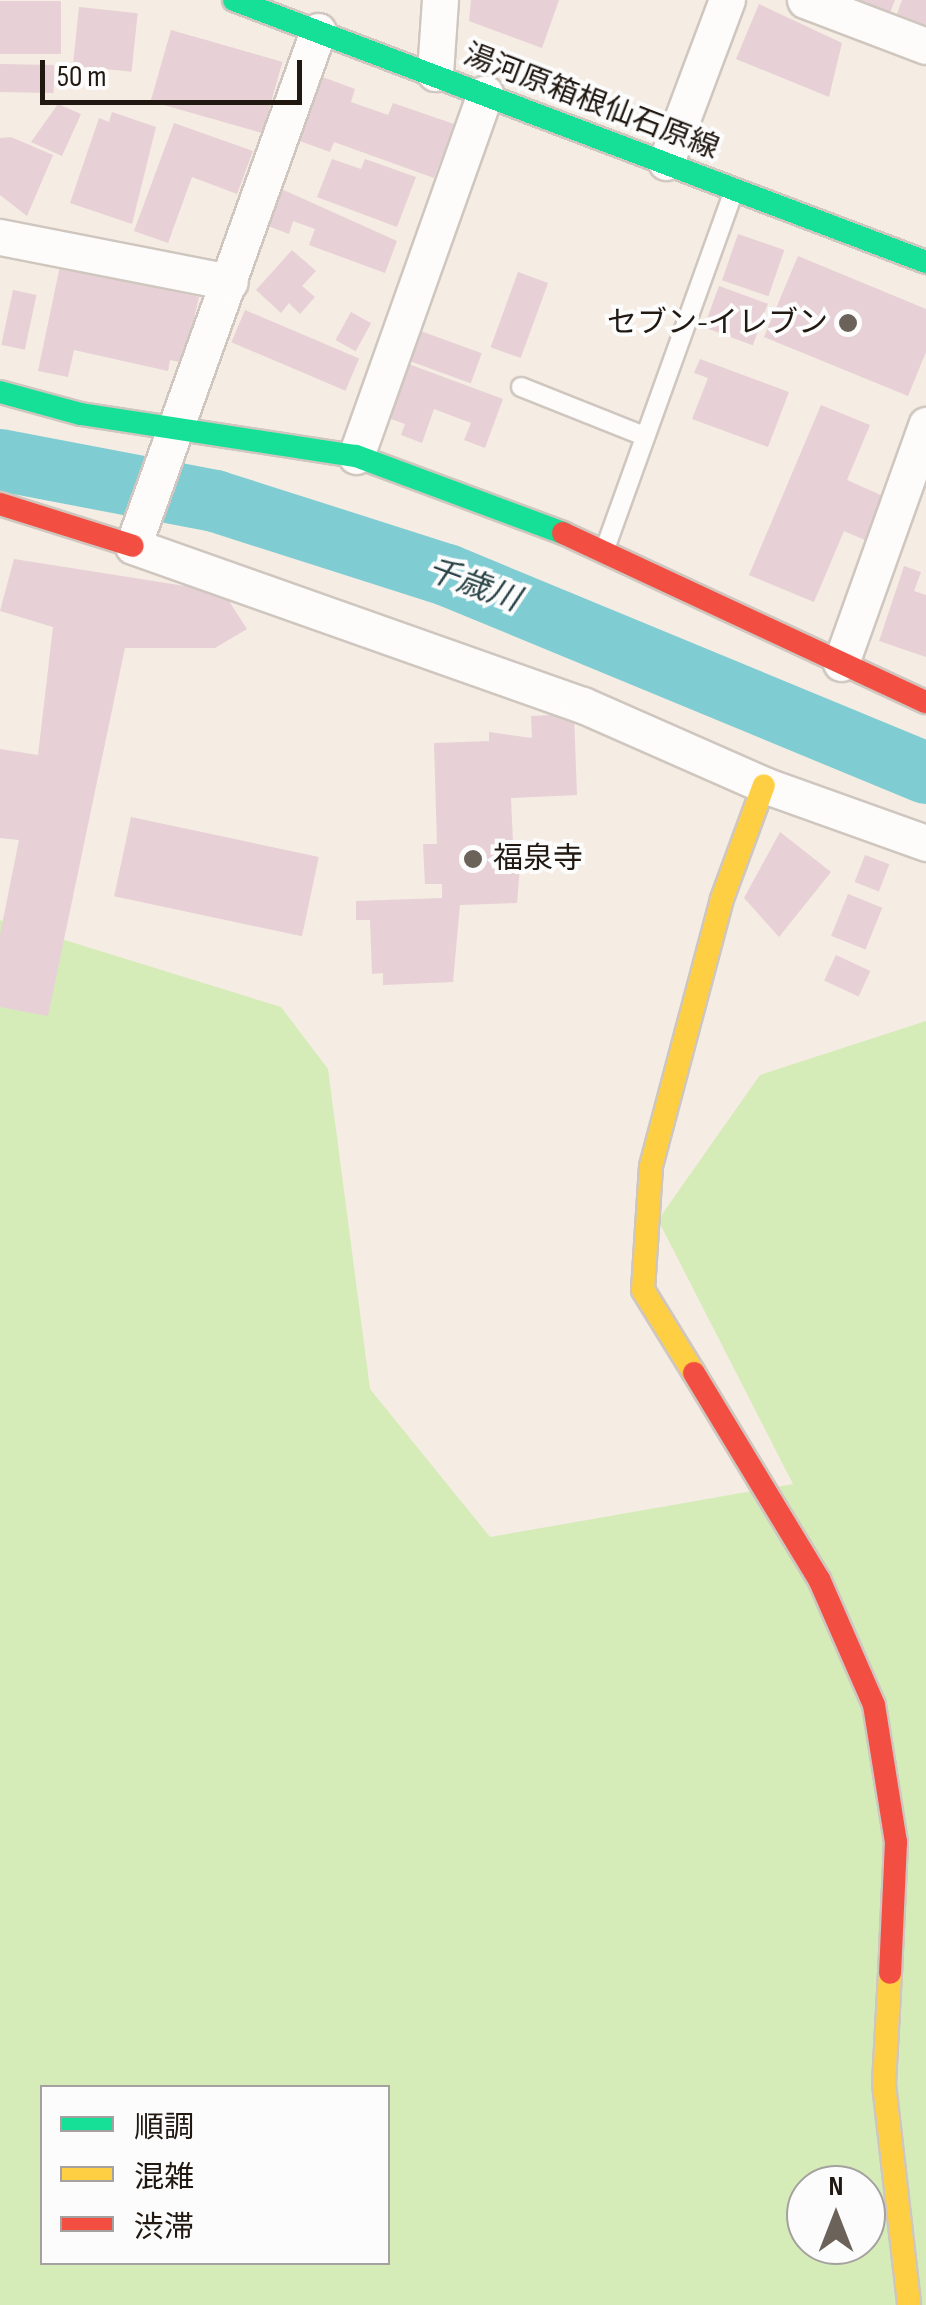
<!DOCTYPE html>
<meta charset="utf-8">
<style>
body{margin:0}
#map{position:relative;width:926px;height:2305px;overflow:hidden;background:#f5ece3;font-family:"Sofia Sans Condensed","Noto Sans JP",sans-serif}
div>[style]{position:absolute}
[style*='--x']{left:calc(var(--x)*1px);top:calc(var(--y)*1px);width:calc(var(--w)*1px);rotate:calc(var(--a)*1deg)}
.green>*{inset:0;background:#d5ecb8}
.river>*{height:62px;margin:-31px;padding:0 31px;transform-origin:31px;border-radius:31px;background:#7fcdd3}
.building>*{inset:0;background:#e7d0d6;transform-origin:0 0}
.roads{filter:drop-shadow(2px 0 #cfc7bf) drop-shadow(-2px 0 #cfc7bf) drop-shadow(0 2px #cfc7bf) drop-shadow(0 -2px #cfc7bf)}
.lane>*{height:18px;margin:-9px;padding:0 9px;transform-origin:9px;border-radius:9px;background:#fefcfb}
.street>*{height:35px;margin:-17.5px;padding:0 17.5px;transform-origin:17.5px;border-radius:17.5px;background:#fefcfb}
.fast>*{height:22px;margin:-11px;padding:0 11px;transform-origin:11px;border-radius:11px;background:#16e098}
.slow>*{height:22px;margin:-11px;padding:0 11px;transform-origin:11px;border-radius:11px;background:#ffcf43}
.jam>*{height:22px;margin:-11px;padding:0 11px;transform-origin:11px;border-radius:11px;background:#f24e42}
.dots>*{width:28px;height:28px;translate:-50% -50%;box-sizing:border-box;border:5px solid #fcfcfc;border-radius:50%}
span{translate:-50% -50%;white-space:nowrap;text-align:center;line-height:1.15;-webkit-text-stroke:8px #fcfcfc;paint-order:stroke}
.street-label{font-size:30px;color:#201811}
.poi-label{font-size:30px;color:#201811}
.right{translate:-100% -50%;text-align:right}
.left{translate:0 -50%;text-align:left}
.water-label{font-size:32px;color:#274144;font-style:italic}
.legend{position:absolute;left:40px;top:2085px;width:350px;height:180px;box-sizing:border-box;background:#fcfcfc;border:2px solid #a4a19e;margin:0;padding:12px 18px;list-style:none;font-size:30px;color:#201811}
.legend li{display:flex;align-items:center;gap:20px;height:50px}
.legend b{width:50px;border:2px solid #a4a19e}
.north{position:absolute;left:786px;top:2165px;width:100px;height:100px;box-sizing:border-box;background:#fcfcfc;border:2px solid #a4a19e;border-radius:50%;rotate:0deg;font-size:28px;font-weight:700;line-height:40px;text-align:center;color:#201811}
.north::after{content:'';display:block;margin:auto;width:35px;height:45px;background:#6b625a;clip-path:polygon(50% 0,100% 100%,50% 72%,0 100%)}
.scale{position:absolute;left:40px;top:60px;width:262px;height:45px;box-sizing:border-box;border:5px solid #201811;border-top:0;padding-left:12px;font-size:30px;line-height:35px;white-space:nowrap;color:#201811;-webkit-text-stroke:8px #fcfcfc;paint-order:stroke}
</style>
<div id="map">
<div class="green">
<div style="clip-path:polygon(evenodd,0 920px,281px 1007px,328px 1069px,370px 1389px,490px 1537px,793px 1484px,658px 1220px,760px 1075px,926px 1021px,926px 2305px,0 2305px,0 920px,42px 2088px,388px 2088px,388px 2262px,42px 2262px,42px 2088px,0 920px,806px 2185px,866px 2185px,866px 2245px,806px 2245px,806px 2185px)"></div>
</div>
<div class="river">
<div style="--x:0;--y:460;--w:219;--a:10.8"></div>
<div style="--x:215;--y:501;--w:244;--a:17.7"></div>
<div style="--x:447;--y:575;--w:518;--a:22.46"></div>
</div>
<div class="building">
<div style="clip-path:polygon(471px 0,559px 0,542px 48px,469px 21px)"></div>
<div style="clip-path:polygon(854px 0,895px 0,888px 18px)"></div>
<div style="clip-path:polygon(902px 0,926px 0,926px 25px,897px 14px)"></div>
<div style="left:0;top:1px;width:61px;height:53px"></div>
<div style="clip-path:polygon(759px 4px,842px 43px,829px 97px,736px 59px)"></div>
<div style="left:79px;top:7px;width:59px;height:59px;rotate:6deg"></div>
<div style="left:171px;top:30px;width:116px;height:74px;rotate:16deg"></div>
<div style="left:0;top:64px;width:54px;height:28px;rotate:1deg"></div>
<div style="clip-path:polygon(317px 75px,355px 89px,351px 102px,388px 115px,393px 103px,454px 124px,434px 178px,334px 142px,330px 152px,294px 139px)"></div>
<div style="clip-path:polygon(58px 104px,81px 114px,62px 156px,31px 142px)"></div>
<div style="clip-path:polygon(112px 112px,156px 127px,132px 224px,70px 203px,99px 118px,109px 122px)"></div>
<div style="clip-path:polygon(174px 123px,253px 151px,237px 194px,192px 177px,168px 243px,134px 231px)"></div>
<div style="clip-path:polygon(11px 137px,53px 155px,27px 216px,0 195px,0 138px)"></div>
<div style="clip-path:polygon(332px 159px,361px 169px,365px 159px,416px 177px,397px 227px,317px 197px)"></div>
<div style="clip-path:polygon(277px 187px,397px 241px,385px 273px,309px 245px,315px 229px,293px 221px,289px 234px,263px 224px)"></div>
<div style="left:738px;top:234px;width:49px;height:49px;rotate:19deg"></div>
<div style="clip-path:polygon(292px 250px,316px 271px,302px 286px,315px 297px,300px 314px,289px 303px,281px 313px,256px 290px)"></div>
<div style="clip-path:polygon(798px 256px,926px 309px,926px 352px,908px 396px,764px 337px)"></div>
<div style="clip-path:polygon(60px 266px,199px 297px,184px 363px,170px 360px,168px 371px,74px 350px,68px 377px,38px 371px)"></div>
<div style="left:518px;top:272px;width:32px;height:80px;rotate:20deg"></div>
<div style="left:719px;top:286px;width:52px;height:44px;rotate:20deg"></div>
<div style="left:13px;top:290px;width:24px;height:56px;rotate:12deg"></div>
<div style="left:245px;top:310px;width:124px;height:35px;rotate:23deg"></div>
<div style="left:351px;top:312px;width:23px;height:32px;rotate:29deg"></div>
<div style="left:415px;top:329px;width:71px;height:32px;rotate:20deg"></div>
<div style="clip-path:polygon(700px 359px,789px 392px,768px 447px,692px 419px,708px 378px,694px 373px)"></div>
<div style="clip-path:polygon(403px 362px,503px 399px,485px 448px,464px 440px,471px 423px,434px 409px,422px 443px,401px 435px,405px 424px,388px 418px)"></div>
<div style="clip-path:polygon(821px 405px,870px 425px,847px 480px,883px 496px,865px 540px,844px 531px,814px 602px,749px 575px)"></div>
<div style="clip-path:polygon(14px 559px,223px 592px,247px 629px,215px 648px,125px 648px,48px 1016px,0 1007px,0 935px,19px 840px,0 838px,0 749px,38px 755px,53px 627px,0 611px)"></div>
<div style="clip-path:polygon(904px 566px,921px 572px,914px 591px,926px 595px,926px 657px,879px 641px)"></div>
<div style="clip-path:polygon(574px 714px,577px 795px,511px 798px,513px 843px,522px 842px,517px 903px,460px 905px,453px 982px,383px 985px,383px 973px,372px 974px,370px 920px,356px 920px,356px 901px,442px 898px,442px 884px,425px 884px,423px 844px,437px 844px,434px 743px,489px 741px,489px 732px,532px 738px,531px 716px)"></div>
<div style="left:131px;top:817px;width:192px;height:81px;rotate:12deg"></div>
<div style="clip-path:polygon(780px 832px,831px 872px,779px 937px,744px 898px)"></div>
<div style="left:865px;top:855px;width:26px;height:29px;rotate:21deg"></div>
<div style="left:848px;top:894px;width:37px;height:45px;rotate:22deg"></div>
<div style="left:836px;top:955px;width:38px;height:28px;rotate:25deg"></div>
</div>
<div class="roads">
<div class="lane">
<div style="--x:521;--y:387;--w:132;--a:21.7"></div>
<div style="--x:606;--y:546;--w:374;--a:-70.2"></div>
</div>
<div class="street">
<div style="--x:805;--y:0;--w:129;--a:20.8"></div>
<div style="--x:318;--y:31;--w:547;--a:109.76"></div>
<div style="--x:133;--y:546;--w:477;--a:19.5"></div>
<div style="--x:583;--y:705;--w:198;--a:23.8"></div>
<div style="--x:764;--y:785;--w:172;--a:19.7"></div>
<div style="--x:435;--y:73;--w:73;--a:-86.1"></div>
<div style="--x:666;--y:162;--w:173;--a:-69.4"></div>
<div style="--x:0;--y:237;--w:234;--a:11.1"></div>
<div style="--x:356;--y:456;--w:385;--a:-70.4"></div>
<div style="--x:841;--y:663;--w:253;--a:-70.3"></div>
</div>
<div class="fast">
<div style="--x:234;--y:0;--w:740;--a:20.74"></div>
<div style="--x:0;--y:392;--w:84;--a:15.2"></div>
<div style="--x:81;--y:414;--w:278;--a:8.7"></div>
<div style="--x:356;--y:456;--w:221;--a:20.4"></div>
</div>
<div class="slow">
<div style="--x:694;--y:1373;--w:97;--a:-121.6"></div>
<div style="--x:643;--y:1290;--w:124;--a:-86.3"></div>
<div style="--x:651;--y:1166;--w:276;--a:-75.1"></div>
<div style="--x:722;--y:899;--w:121;--a:-69.8"></div>
<div style="--x:890;--y:1973;--w:111;--a:93.1"></div>
<div style="--x:884;--y:2084;--w:222;--a:83.5"></div>
</div>
<div class="jam">
<div style="--x:0;--y:504;--w:139;--a:17.5"></div>
<div style="--x:563;--y:533;--w:400;--a:25"></div>
<div style="--x:694;--y:1373;--w:241;--a:58.8"></div>
<div style="--x:819;--y:1579;--w:137;--a:66.4"></div>
<div style="--x:874;--y:1705;--w:139;--a:80.9"></div>
<div style="--x:896;--y:1842;--w:131;--a:92.6"></div>
</div>
</div>
<div class="dots">
<div style="left:848px;top:323px;background:#6b625a"></div>
<div style="left:473px;top:859px;background:#6b625a"></div>
</div>
<div class="street-label">
<span style="left:591px;top:102px;rotate:21deg">湯河原箱根仙石原線</span>
</div>
<div class="poi-label">
<span class="right" style="left:828px;top:323px">セブン-イレブン</span>
<span class="left" style="left:493px;top:859px">福泉寺</span>
</div>
<div class="water-label">
<span style="left:473px;top:586px;rotate:20deg">千歳川</span>
</div>
<ul class="legend">
<li><b style="height:12px;background:#16e098"></b>順調</li>
<li><b style="height:12px;background:#ffcf43"></b>混雑</li>
<li><b style="height:12px;background:#f24e42"></b>渋滞</li>
</ul>
<div class="north">N</div>
<div class="scale">50 m</div>
</div>
